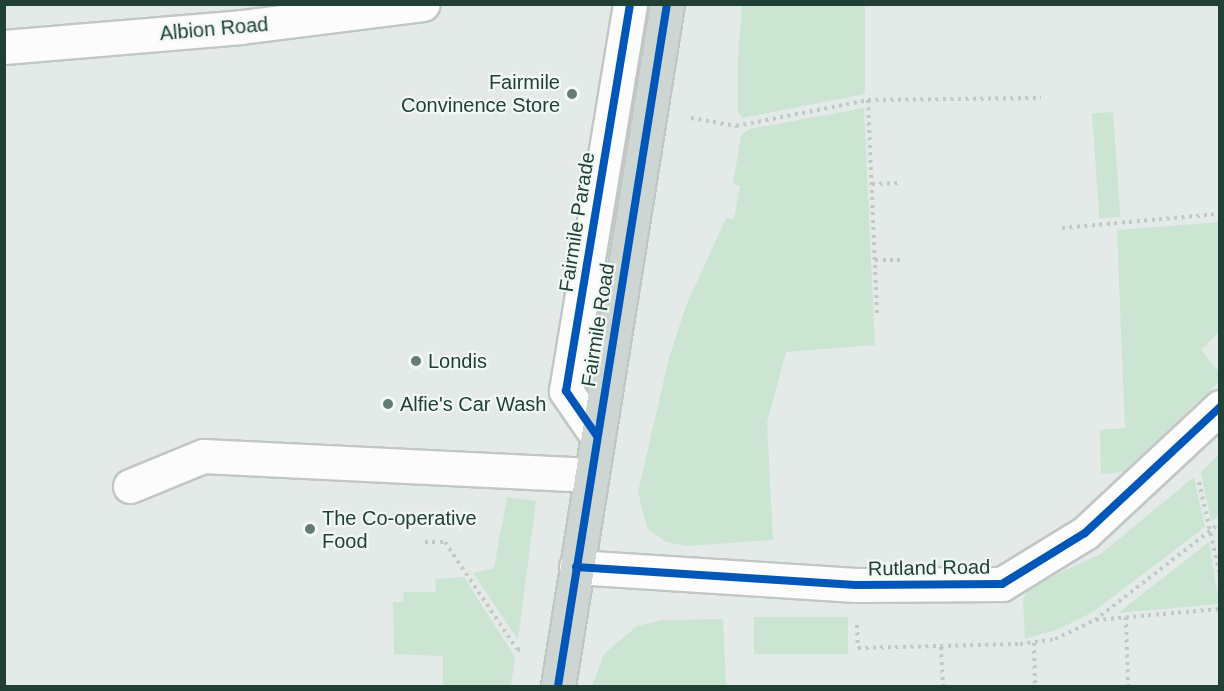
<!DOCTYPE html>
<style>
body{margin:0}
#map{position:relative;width:1224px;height:691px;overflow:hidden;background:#e4eae7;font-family:Helvetica,sans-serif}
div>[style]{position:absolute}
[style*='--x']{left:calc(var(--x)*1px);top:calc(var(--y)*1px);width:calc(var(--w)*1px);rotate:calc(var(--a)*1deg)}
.green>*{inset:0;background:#cce4d2;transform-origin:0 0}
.path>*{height:4px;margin-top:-2px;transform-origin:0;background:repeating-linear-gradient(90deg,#c1cac5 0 3px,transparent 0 7.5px)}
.roads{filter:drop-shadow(2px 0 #c1c7c4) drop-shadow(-2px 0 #c1c7c4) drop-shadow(0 2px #c1c7c4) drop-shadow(0 -2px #c1c7c4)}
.minor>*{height:33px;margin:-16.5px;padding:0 16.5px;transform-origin:16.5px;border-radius:16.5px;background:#fbfcfb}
.major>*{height:33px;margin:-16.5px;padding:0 16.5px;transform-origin:16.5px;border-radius:16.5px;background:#cdd6d3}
.cycleway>*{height:8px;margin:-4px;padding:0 4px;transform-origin:4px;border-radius:4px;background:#0057b8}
.dots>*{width:16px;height:16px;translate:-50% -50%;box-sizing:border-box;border:3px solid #f2f9f5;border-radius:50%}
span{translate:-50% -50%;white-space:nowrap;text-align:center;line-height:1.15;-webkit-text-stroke:4.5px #f2f9f5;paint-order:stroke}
.street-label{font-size:20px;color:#204035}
.poi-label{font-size:20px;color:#204035}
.right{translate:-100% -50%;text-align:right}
.left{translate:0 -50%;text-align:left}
.frame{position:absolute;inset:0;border:6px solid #204035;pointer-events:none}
</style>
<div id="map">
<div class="green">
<div style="clip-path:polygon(742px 5px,865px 5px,865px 94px,742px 118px,738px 112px,738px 59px)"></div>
<div style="clip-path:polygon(864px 108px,875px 345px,786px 352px,767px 423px,773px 540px,686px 546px,666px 542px,647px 528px,638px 492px,669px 358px,686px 306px,726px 218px,734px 219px,740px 186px,733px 184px,741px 136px,749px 129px)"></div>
<div style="left:1113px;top:112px;width:105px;height:21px;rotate:86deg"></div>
<div style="clip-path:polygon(1219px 222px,1219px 332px,1201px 350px,1219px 372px,1219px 382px,1123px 472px,1101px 474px,1100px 430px,1125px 428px,1117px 230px)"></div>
<div style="clip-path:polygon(1219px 455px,1219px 515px,1211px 522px,1201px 472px)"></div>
<div style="clip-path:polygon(1194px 477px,1205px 527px,1093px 612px,1059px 629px,1025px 639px,1023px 600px,1029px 587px,1101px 554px)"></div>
<div style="clip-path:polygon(507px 497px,536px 501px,518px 640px,473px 573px,494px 568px)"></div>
<div style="clip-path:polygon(1209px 542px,1219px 604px,1118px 613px)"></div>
<div style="clip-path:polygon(464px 577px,515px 657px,511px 686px,443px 686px,443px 656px,394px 654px,393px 602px,404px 602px,403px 592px,436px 592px,435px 579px)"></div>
<div style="left:754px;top:617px;width:94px;height:37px"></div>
<div style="clip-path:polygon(723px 619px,726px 686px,592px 686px,604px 654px,637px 626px,662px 620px)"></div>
</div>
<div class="path">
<div style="--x:868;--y:100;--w:217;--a:87.6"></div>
<div style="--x:691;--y:118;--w:46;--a:10.1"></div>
<div style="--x:736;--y:126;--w:135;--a:-11.1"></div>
<div style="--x:868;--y:100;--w:173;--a:-0.7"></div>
<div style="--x:872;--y:184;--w:30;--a:-2"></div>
<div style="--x:1062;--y:228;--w:159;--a:-5.1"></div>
<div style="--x:875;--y:260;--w:28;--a:0"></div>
<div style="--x:1199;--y:482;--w:95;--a:77.3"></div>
<div style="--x:425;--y:542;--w:20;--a:0"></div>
<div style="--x:445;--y:542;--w:129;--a:56.1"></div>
<div style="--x:517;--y:649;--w:6;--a:9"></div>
<div style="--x:1126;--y:617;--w:69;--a:88.3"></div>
<div style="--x:1096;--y:620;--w:124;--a:-5.1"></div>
<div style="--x:857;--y:625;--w:23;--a:88"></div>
<div style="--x:858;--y:648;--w:162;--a:-1.4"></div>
<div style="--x:1020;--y:644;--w:35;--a:-8"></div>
<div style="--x:1055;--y:639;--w:44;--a:-25.4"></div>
<div style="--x:1095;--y:620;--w:158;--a:-37.8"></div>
<div style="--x:1034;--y:643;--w:43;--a:88.7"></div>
<div style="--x:941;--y:647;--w:39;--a:87"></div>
</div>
<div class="roads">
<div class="minor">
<div style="--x:4;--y:47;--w:238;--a:-4.8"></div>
<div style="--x:241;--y:27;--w:183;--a:-7.2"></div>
<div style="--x:597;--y:436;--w:55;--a:-124.6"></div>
<div style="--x:566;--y:391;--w:392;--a:-80.6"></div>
<div style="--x:130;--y:486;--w:79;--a:-22.3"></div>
<div style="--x:203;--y:456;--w:389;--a:2.8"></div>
<div style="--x:576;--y:567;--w:280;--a:3.7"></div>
<div style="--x:855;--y:585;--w:147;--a:-0.4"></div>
<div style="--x:1002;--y:584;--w:97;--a:-31.6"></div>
<div style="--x:1085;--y:533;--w:185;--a:-43"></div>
</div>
<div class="major">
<div style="--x:558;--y:686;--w:691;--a:-80.92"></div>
</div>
</div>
<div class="cycleway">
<div style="--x:597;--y:436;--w:55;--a:-124.6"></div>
<div style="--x:566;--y:391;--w:392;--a:-80.6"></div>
<div style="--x:576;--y:567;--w:280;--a:3.7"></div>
<div style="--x:855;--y:585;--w:147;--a:-0.4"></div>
<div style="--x:1002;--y:584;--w:97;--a:-31.6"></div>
<div style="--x:1085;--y:533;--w:185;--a:-43"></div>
<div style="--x:558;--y:686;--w:691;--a:-80.92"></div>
</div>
<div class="dots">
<div style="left:572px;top:94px;background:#657c73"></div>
<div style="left:416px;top:361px;background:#657c73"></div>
<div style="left:388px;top:404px;background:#657c73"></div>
<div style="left:310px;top:529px;background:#657c73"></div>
</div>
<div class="street-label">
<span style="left:214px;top:29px;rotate:-5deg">Albion Road</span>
<span style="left:577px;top:222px;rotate:-81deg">Fairmile Parade</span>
<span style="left:598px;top:325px;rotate:-81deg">Fairmile Road</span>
<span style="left:929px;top:568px;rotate:-1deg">Rutland Road</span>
</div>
<div class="poi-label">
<span class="right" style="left:560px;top:94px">Fairmile<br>Convinence Store</span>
<span class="left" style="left:428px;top:361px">Londis</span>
<span class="left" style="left:400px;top:404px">Alfie's Car Wash</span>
<span class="left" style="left:322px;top:530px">The Co-operative<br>Food</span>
</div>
<div class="frame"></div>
</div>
